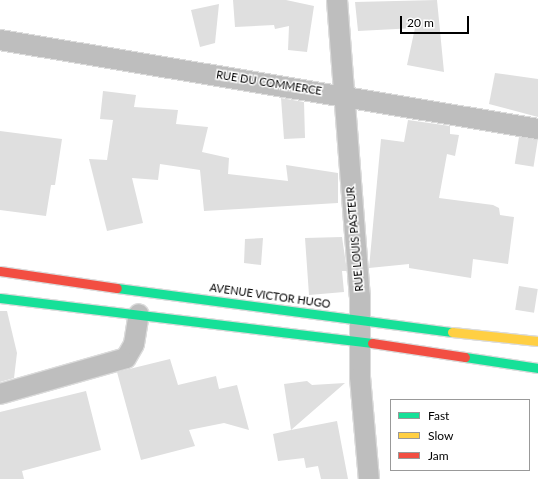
<!DOCTYPE html>
<style>
body{margin:0}
#map{position:relative;width:538px;height:479px;overflow:hidden;background:#fff;font-family:Lato,sans-serif}
div>[style]{position:absolute}
[style*='--x']{left:calc(var(--x)*1px);top:calc(var(--y)*1px);width:calc(var(--w)*1px);rotate:calc(var(--a)*1deg)}
.building>*{inset:0;background:#dfdfdf;transform-origin:0 0}
.roads{filter:drop-shadow(1px 0 #dbdbdb) drop-shadow(-1px 0 #dbdbdb) drop-shadow(0 1px #dbdbdb) drop-shadow(0 -1px #dbdbdb)}
.street>*{height:20px;margin:-10px;padding:0 10px;transform-origin:10px;border-radius:10px;background:#bebebe}
.fast>*{height:9px;margin:-4.5px;padding:0 4.5px;transform-origin:4.5px;border-radius:4.5px;background:#16e098}
.slow>*{height:9px;margin:-4.5px;padding:0 4.5px;transform-origin:4.5px;border-radius:4.5px;background:#ffcf43}
.jam>*{height:9px;margin:-4.5px;padding:0 4.5px;transform-origin:4.5px;border-radius:4.5px;background:#f24e42}
span{translate:-50% -50%;white-space:nowrap;text-align:center;line-height:1.15;-webkit-text-stroke:3px #fff;paint-order:stroke}
.street-label{font-size:11px;color:#000}
.legend{position:absolute;left:390px;top:399px;width:140px;height:72px;box-sizing:border-box;background:#fff;border:1px solid #999;margin:0;padding:5px 7px;list-style:none;font-size:12px;color:#000}
.legend li{display:flex;align-items:center;gap:8px;height:20px}
.legend b{width:20px;border:1px solid #999}
.scale{position:absolute;left:400px;top:16px;width:69px;height:18px;box-sizing:border-box;border:2px solid #000;border-top:0;padding-left:5px;font-size:12px;line-height:14px;white-space:nowrap;color:#000;-webkit-text-stroke:3px #fff;paint-order:stroke}
</style>
<div id="map">
<div class="building">
<div style="clip-path:polygon(233px 0,286px 0,314px 6px,307px 52px,288px 50px,289px 26px,275px 29px,274px 25px,235px 27px)"></div>
<div style="clip-path:polygon(437px 0,444px 72px,407px 65px,415px 28px,358px 31px,355px 2px)"></div>
<div style="clip-path:polygon(219px 4px,215px 43px,200px 47px,191px 10px)"></div>
<div style="clip-path:polygon(495px 73px,538px 79px,538px 117px,489px 104px)"></div>
<div style="clip-path:polygon(103px 91px,136px 95px,134px 107px,178px 110px,176px 124px,208px 127px,202px 152px,229px 158px,228px 174px,288px 181px,286px 165px,338px 173px,338px 203px,204px 211px,200px 170px,160px 164px,158px 180px,132px 178px,143px 223px,107px 231px,89px 159px,107px 160px,113px 120px,100px 119px)"></div>
<div style="clip-path:polygon(281px 98px,304px 102px,305px 138px,284px 139px)"></div>
<div style="clip-path:polygon(408px 120px,450px 126px,450px 134px,459px 135px,455px 156px,447px 154px,439px 198px,493px 205px,499px 208px,500px 215px,514px 217px,508px 264px,473px 259px,471px 278px,409px 268px,409px 264px,369px 268px,381px 139px,404px 142px)"></div>
<div style="clip-path:polygon(0 131px,62px 139px,55px 185px,51px 185px,46px 216px,0 210px)"></div>
<div style="left:519px;top:137px;width:19px;height:27px;rotate:9deg"></div>
<div style="clip-path:polygon(342px 237px,347px 271px,342px 271px,344px 292px,309px 295px,305px 238px)"></div>
<div style="clip-path:polygon(263px 238px,261px 265px,244px 263px,245px 239px)"></div>
<div style="left:519px;top:286px;width:19px;height:24px;rotate:9deg"></div>
<div style="clip-path:polygon(0 311px,7px 311px,17px 353px,14px 378px,0 382px)"></div>
<div style="clip-path:polygon(170px 359px,178px 385px,216px 376px,219px 389px,237px 385px,249px 430px,224px 423px,189px 430px,195px 446px,141px 460px,117px 372px)"></div>
<div style="clip-path:polygon(307px 381px,312px 385px,345px 383px,291px 430px,337px 421px,348px 479px,321px 479px,318px 466px,306px 468px,304px 458px,278px 461px,273px 434px,291px 430px,284px 384px)"></div>
<div style="clip-path:polygon(86px 391px,101px 450px,22px 471px,24px 479px,0 479px,0 412px)"></div>
</div>
<div class="roads">
<div class="street">
<div style="--x:337;--y:0;--w:297;--a:85.6"></div>
<div style="--x:360;--y:296;--w:81;--a:90"></div>
<div style="--x:360;--y:377;--w:102;--a:85"></div>
<div style="--x:0;--y:40;--w:545;--a:9.39"></div>
<div style="--x:0;--y:394;--w:131;--a:-15.9"></div>
<div style="--x:126;--y:358;--w:16;--a:-60"></div>
<div style="--x:134;--y:344;--w:30;--a:-81"></div>
</div>
<div class="fast">
<div style="--x:117;--y:288;--w:338;--a:7.5"></div>
<div style="--x:0;--y:298;--w:375;--a:6.9"></div>
<div style="--x:465;--y:357;--w:74;--a:8.6"></div>
</div>
<div class="slow">
<div style="--x:452;--y:332;--w:86;--a:6"></div>
</div>
<div class="jam">
<div style="--x:0;--y:271;--w:118;--a:8.3"></div>
<div style="--x:372;--y:343;--w:94;--a:8.6"></div>
</div>
</div>
<div class="street-label">
<span style="left:269px;top:83px;rotate:9deg">RUE DU COMMERCE</span>
<span style="left:355px;top:239px;rotate:-95deg">RUE LOUIS PASTEUR</span>
<span style="left:270px;top:296px;rotate:8deg">AVENUE VICTOR HUGO</span>
</div>
<ul class="legend">
<li><b style="height:5px;background:#16e098"></b>Fast</li>
<li><b style="height:5px;background:#ffcf43"></b>Slow</li>
<li><b style="height:5px;background:#f24e42"></b>Jam</li>
</ul>
<div class="scale">20 m</div>
</div>
